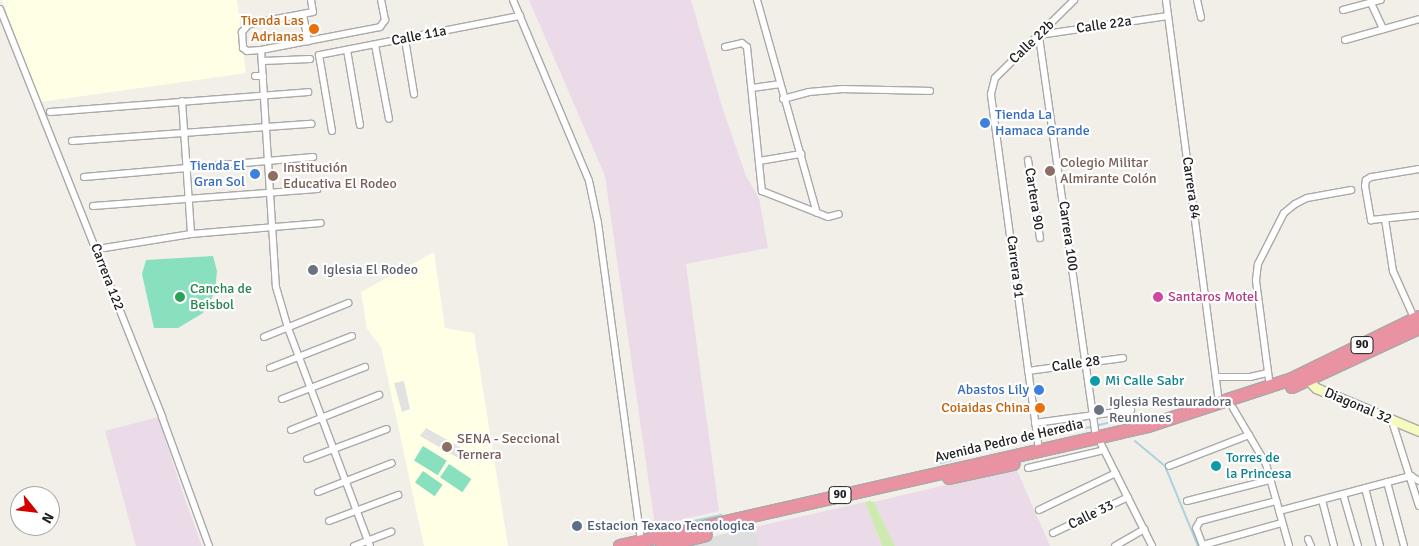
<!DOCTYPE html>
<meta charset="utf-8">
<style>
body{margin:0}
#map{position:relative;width:1419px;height:546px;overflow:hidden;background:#f2efe9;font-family:Signika,sans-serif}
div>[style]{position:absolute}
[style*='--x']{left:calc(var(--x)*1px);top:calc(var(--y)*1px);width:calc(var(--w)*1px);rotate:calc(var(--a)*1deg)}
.residential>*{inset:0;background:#e0dfdf}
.industrial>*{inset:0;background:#ebdbe8}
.education>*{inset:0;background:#ffffe5}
.grass>*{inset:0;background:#cdebb0}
.pitch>*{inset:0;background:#88e0be;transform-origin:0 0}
.parking>*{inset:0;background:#e2e2e2}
.stream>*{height:2px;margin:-1px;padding:0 1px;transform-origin:1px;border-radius:1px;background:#aad3df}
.roads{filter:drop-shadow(1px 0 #a9a9a9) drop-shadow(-1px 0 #a9a9a9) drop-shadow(0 1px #a9a9a9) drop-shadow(0 -1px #a9a9a9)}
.street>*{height:6px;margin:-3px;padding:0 3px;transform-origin:3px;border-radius:3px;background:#fff}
.secondary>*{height:9px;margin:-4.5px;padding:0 4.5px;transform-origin:4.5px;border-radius:4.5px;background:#f7fabf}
.highway>*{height:12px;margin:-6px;padding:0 6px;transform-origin:6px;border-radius:6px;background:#e892a2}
.dots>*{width:14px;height:14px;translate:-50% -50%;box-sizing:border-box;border:2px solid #fff;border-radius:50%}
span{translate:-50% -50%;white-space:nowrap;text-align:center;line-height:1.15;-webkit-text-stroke:4.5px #fff;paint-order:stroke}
.shield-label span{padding:1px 4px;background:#fff;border:1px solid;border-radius:4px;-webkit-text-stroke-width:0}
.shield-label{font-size:12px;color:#222;font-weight:700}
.food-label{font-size:14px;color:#c56008}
.right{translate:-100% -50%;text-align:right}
.street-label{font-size:14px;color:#222}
.shop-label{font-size:14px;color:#366cbe}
.left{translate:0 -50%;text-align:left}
.education-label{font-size:14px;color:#785e54}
.worship-label{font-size:14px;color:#5b616d}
.leisure-label{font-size:14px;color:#27864d}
.hotel-label{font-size:14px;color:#b23c85}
.culture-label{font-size:14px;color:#0d838f}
.service-label{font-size:14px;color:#4e5e75}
.north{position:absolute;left:10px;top:486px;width:50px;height:50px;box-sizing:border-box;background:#fff;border:1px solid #a7a7a7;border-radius:50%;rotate:119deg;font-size:14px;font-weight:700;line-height:20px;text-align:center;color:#222}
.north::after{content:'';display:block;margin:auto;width:18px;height:22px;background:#d40000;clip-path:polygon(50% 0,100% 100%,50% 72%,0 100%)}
</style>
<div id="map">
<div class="residential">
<div style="clip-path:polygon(755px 527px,759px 546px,686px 546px,685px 543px)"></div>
</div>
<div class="industrial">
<div style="clip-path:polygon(529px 0,691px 0,723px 110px,746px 176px,759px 198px,768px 248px,686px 264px,719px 511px,655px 526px,605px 176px)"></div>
<div style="clip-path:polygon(158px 417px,182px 491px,202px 546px,136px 546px,105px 431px)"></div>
<div style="clip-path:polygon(1016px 468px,1050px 546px,895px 546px,874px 502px)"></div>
<div style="clip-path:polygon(865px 502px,882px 546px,759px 546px,755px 527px)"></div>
</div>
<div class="education">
<div style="clip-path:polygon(2px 0,237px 0,246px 73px,41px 102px)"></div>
<div style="clip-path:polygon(434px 252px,445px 328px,474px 333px,508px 546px,424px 546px,381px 347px,367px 329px,361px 292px)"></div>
</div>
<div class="grass">
<div style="clip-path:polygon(870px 501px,874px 502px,895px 546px,882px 546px,865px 502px)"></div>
</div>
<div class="pitch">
<div style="clip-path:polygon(213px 256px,217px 271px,215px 292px,203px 313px,178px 328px,154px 328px,142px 274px,146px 260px)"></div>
<div style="left:423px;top:446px;width:28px;height:17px;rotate:32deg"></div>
<div style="left:449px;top:464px;width:27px;height:16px;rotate:34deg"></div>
<div style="left:423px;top:471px;width:24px;height:14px;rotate:35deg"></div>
</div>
<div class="parking">
<div style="clip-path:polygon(404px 381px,410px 409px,402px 412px,394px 383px)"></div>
<div style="clip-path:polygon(426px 428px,467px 451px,465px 462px,420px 436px)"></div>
</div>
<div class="stream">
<div style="--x:1099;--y:425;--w:30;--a:-14"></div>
<div style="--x:1128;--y:418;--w:5;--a:53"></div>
<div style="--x:1043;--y:435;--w:48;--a:-9.7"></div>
<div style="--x:1135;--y:441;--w:39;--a:40"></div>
<div style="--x:1165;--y:466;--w:87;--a:67.6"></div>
<div style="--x:941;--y:463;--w:97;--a:-16.2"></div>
<div style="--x:648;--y:531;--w:75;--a:-12.4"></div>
</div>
<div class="roads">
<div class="street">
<div style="--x:311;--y:0;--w:12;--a:81"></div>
<div style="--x:313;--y:12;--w:65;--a:169.4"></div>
<div style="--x:249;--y:24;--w:11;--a:131"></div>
<div style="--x:242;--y:32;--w:16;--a:86"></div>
<div style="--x:243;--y:48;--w:5;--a:37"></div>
<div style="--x:247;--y:51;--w:14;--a:-4"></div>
<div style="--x:261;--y:50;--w:121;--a:-10.9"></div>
<div style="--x:380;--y:27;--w:9;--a:-54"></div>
<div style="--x:385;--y:20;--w:20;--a:-101"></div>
<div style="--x:513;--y:0;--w:196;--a:67.2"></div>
<div style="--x:589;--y:181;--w:43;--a:77.9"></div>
<div style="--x:598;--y:223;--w:322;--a:82.3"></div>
<div style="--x:757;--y:0;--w:221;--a:74.3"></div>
<div style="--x:1166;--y:0;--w:406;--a:82.5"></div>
<div style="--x:1197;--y:0;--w:18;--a:77"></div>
<div style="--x:1371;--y:3;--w:29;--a:65"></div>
<div style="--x:0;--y:9;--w:439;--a:68.3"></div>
<div style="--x:162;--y:417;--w:137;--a:70"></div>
<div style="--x:1343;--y:10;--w:39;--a:-15"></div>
<div style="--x:303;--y:14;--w:28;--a:80"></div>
<div style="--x:405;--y:39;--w:56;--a:80.7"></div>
<div style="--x:1345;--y:40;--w:77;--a:-15.8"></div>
<div style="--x:375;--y:45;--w:75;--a:79.3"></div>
<div style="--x:725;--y:47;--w:17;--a:-13"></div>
<div style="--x:742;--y:43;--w:6;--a:39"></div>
<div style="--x:747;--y:47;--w:145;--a:84.1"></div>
<div style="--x:762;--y:191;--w:71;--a:21.5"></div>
<div style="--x:828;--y:217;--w:11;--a:-15"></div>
<div style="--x:261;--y:50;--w:237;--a:86.4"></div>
<div style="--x:276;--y:287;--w:43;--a:73.7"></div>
<div style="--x:288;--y:328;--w:233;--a:69.4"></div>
<div style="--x:347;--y:50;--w:76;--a:80.2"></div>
<div style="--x:263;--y:61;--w:47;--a:-2.4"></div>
<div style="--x:255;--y:76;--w:8;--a:0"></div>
<div style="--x:752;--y:88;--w:27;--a:-8"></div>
<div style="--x:783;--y:99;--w:27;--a:-15"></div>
<div style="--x:809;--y:92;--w:34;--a:-5"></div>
<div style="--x:843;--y:89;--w:87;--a:1.3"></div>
<div style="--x:182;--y:101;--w:133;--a:86.1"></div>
<div style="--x:50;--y:112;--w:259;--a:-4.4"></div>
<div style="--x:332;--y:131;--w:77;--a:-99.7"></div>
<div style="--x:319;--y:55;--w:205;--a:-11"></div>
<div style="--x:72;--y:141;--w:240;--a:-4.1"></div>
<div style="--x:1028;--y:160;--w:79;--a:81.3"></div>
<div style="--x:759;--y:161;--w:43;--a:-9.5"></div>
<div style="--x:1419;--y:169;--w:49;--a:170.5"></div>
<div style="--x:1371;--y:177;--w:6;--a:149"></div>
<div style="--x:1366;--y:180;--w:6;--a:99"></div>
<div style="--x:1365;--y:186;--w:35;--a:80"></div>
<div style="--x:1371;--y:220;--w:48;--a:-5.9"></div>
<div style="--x:84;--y:177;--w:230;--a:-5"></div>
<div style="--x:93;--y:206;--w:225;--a:-4.3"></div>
<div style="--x:1385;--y:219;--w:53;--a:81.3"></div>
<div style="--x:1393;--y:271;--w:54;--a:65.8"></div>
<div style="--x:104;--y:248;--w:88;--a:-9.1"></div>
<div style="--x:191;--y:234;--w:130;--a:-4.8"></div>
<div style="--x:264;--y:337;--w:91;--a:-22"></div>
<div style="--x:270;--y:368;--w:88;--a:-21.3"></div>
<div style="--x:1028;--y:371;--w:96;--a:-7.8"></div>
<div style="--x:1216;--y:377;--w:34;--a:0"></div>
<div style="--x:1250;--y:377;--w:18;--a:-13"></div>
<div style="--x:1270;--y:387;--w:108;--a:-97.5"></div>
<div style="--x:1256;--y:280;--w:16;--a:-83"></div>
<div style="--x:1258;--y:264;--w:57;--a:-63"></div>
<div style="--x:1284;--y:213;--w:14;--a:-39"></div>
<div style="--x:1295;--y:204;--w:13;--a:-27"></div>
<div style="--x:1307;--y:198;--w:45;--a:-10.3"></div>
<div style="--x:282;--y:399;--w:89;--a:-21.1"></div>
<div style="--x:1233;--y:408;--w:65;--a:59.5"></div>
<div style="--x:1266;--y:464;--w:85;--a:74.3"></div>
<div style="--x:1392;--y:421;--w:89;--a:72.4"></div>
<div style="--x:1035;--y:423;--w:97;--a:-7.7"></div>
<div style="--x:291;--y:430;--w:95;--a:-21.7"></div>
<div style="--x:1096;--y:437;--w:406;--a:-98.1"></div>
<div style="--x:1039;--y:35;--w:130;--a:-8.4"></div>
<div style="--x:1101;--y:444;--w:114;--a:63.4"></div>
<div style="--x:1039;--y:450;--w:359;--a:-97.7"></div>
<div style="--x:991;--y:94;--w:16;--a:-76"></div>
<div style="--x:995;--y:78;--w:111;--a:-44.6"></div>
<div style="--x:307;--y:459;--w:85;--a:-20.6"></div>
<div style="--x:1169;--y:466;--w:86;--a:-21.2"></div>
<div style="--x:1028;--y:468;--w:78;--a:-13.3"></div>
<div style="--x:1387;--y:482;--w:66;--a:75.1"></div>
<div style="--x:1365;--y:488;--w:60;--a:75.5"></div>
<div style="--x:318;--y:492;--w:79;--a:-21.4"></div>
<div style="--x:1343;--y:494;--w:54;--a:73.9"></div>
<div style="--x:1322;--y:500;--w:48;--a:75.4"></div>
<div style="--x:1187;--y:501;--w:86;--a:-14.2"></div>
<div style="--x:1039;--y:510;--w:85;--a:-25.7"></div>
<div style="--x:1279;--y:511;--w:137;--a:-14.9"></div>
<div style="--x:1411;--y:476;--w:9;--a:32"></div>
<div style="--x:329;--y:521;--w:74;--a:-20.6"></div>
<div style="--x:1053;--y:533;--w:83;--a:-25.6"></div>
<div style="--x:1308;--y:539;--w:8;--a:67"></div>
<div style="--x:1203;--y:545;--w:82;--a:-15.6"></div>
<div style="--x:354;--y:546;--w:40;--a:-21"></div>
<div style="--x:1115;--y:546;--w:34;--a:-30"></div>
<div style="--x:1203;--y:546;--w:19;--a:-111"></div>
<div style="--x:1196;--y:528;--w:8;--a:-60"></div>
<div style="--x:1200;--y:521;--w:79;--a:-14.7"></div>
</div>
<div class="secondary">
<div style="--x:1304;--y:376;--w:17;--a:45"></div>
<div style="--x:1316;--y:388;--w:112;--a:22.7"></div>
</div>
<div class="highway">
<div style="--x:1292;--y:387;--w:140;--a:-24.9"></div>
<div style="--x:949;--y:478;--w:66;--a:-12.3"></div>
<div style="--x:620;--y:546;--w:541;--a:-12.8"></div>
<div style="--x:1148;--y:426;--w:151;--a:-18.1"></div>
<div style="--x:1292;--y:379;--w:141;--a:-26"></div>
<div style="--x:662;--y:546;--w:45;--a:-14"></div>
</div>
</div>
<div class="dots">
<div style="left:314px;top:29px;background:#e8710a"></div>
<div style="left:985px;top:123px;background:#3f7fe0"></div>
<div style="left:1050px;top:171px;background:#8d6e63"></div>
<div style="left:255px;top:174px;background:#3f7fe0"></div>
<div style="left:273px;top:176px;background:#8d6e63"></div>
<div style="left:313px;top:270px;background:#6b7280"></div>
<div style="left:180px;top:297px;background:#2e9e5b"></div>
<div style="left:1158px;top:297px;background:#d1479c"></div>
<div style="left:1095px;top:381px;background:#0f9aa8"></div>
<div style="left:1039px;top:390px;background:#3f7fe0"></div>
<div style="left:1040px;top:408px;background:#e8710a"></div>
<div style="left:1099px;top:410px;background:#6b7280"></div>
<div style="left:447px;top:447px;background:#8d6e63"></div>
<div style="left:1216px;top:466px;background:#0f9aa8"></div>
<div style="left:577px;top:526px;background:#5c6f8a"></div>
</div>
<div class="shield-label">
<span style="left:1362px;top:345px">90</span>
<span style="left:840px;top:495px">90</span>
</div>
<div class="food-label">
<span class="right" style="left:304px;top:29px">Tienda Las<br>Adrianas</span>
<span class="right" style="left:1030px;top:408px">Coiaidas China</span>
</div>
<div class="street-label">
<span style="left:1104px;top:25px;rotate:-8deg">Calle 22a</span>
<span style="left:419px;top:36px;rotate:-11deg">Calle 11a</span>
<span style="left:1032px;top:42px;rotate:-44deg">Calle 22b</span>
<span style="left:1191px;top:188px;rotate:82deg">Carrera 84</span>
<span style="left:1034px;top:199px;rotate:81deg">Cartera 90</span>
<span style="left:1068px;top:236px;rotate:82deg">Carrera 100</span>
<span style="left:1015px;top:267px;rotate:83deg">Carrera 91</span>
<span style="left:107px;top:277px;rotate:69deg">Carrera 122</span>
<span style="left:1076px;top:364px;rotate:-8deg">Calle 28</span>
<span style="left:1358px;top:406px;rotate:23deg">Diagonal 32</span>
<span style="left:1009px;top:441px;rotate:-13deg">Avenida Pedro de Heredia</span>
<span style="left:1091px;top:515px;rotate:-26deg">Calle 33</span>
</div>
<div class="shop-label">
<span class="left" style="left:995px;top:123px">Tienda La<br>Hamaca Grande</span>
<span class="right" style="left:245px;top:174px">Tienda El<br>Gran Sol</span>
<span class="right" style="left:1029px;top:390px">Abastos Lily</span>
</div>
<div class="education-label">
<span class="left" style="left:1060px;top:171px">Colegio Militar<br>Almirante Colón</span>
<span class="left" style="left:283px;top:176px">Institución<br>Educativa El Rodeo</span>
<span class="left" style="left:457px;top:447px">SENA - Seccional<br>Ternera</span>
</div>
<div class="worship-label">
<span class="left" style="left:323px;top:270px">Iglesia El Rodeo</span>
<span class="left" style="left:1109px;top:410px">Iglesia Restauradora<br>Reuniones</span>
</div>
<div class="leisure-label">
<span class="left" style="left:190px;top:297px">Cancha de<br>Beisbol</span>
</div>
<div class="hotel-label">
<span class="left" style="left:1168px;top:297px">Santaros Motel</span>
</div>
<div class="culture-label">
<span class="left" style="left:1105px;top:381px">Mi Calle Sabr</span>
<span class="left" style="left:1226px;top:466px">Torres de<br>la Princesa</span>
</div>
<div class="service-label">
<span class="left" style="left:587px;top:526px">Estacion Texaco Tecnologica</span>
</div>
<div class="north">N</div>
</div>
